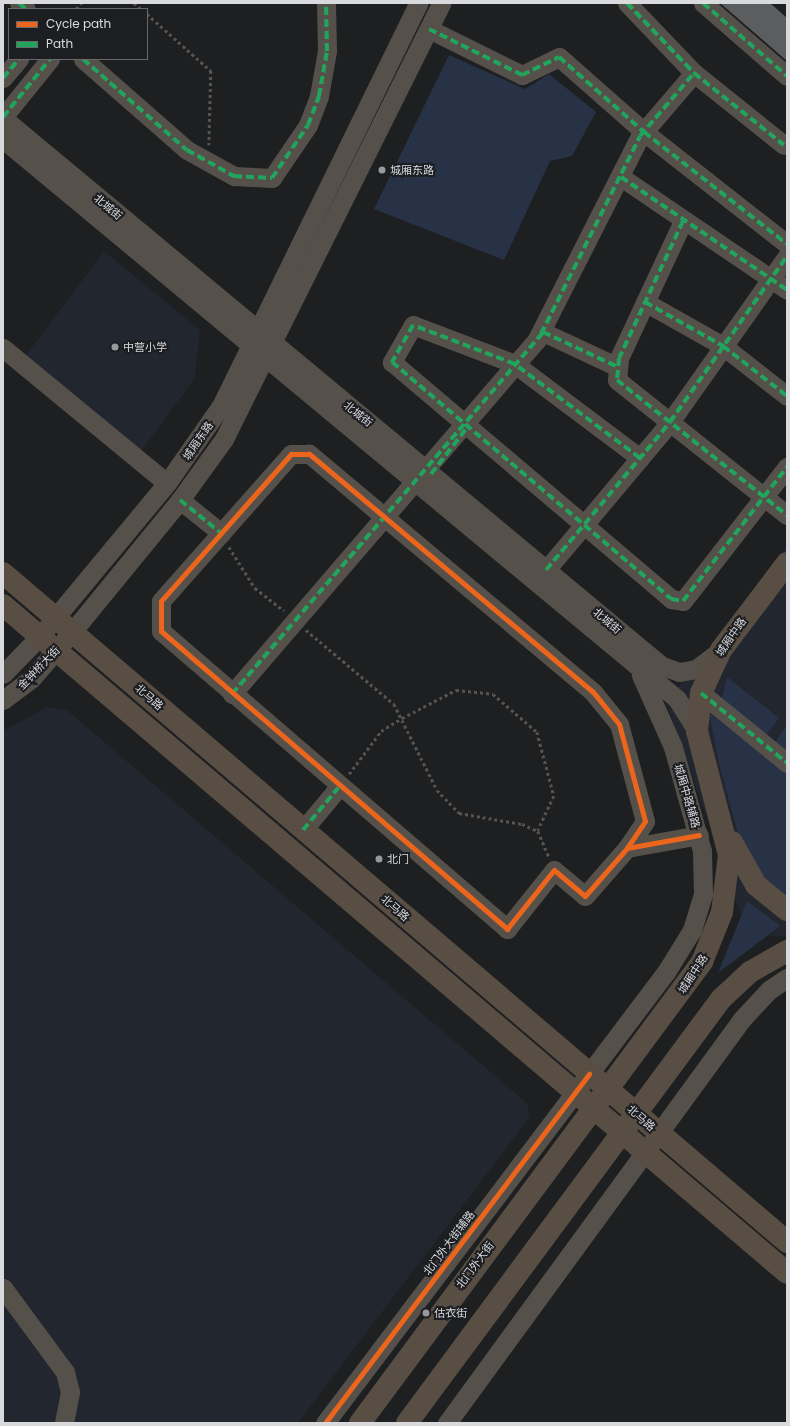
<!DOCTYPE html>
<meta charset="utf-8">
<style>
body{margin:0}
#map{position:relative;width:790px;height:1426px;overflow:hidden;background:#1d1f21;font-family:Poppins,"Noto Sans SC",sans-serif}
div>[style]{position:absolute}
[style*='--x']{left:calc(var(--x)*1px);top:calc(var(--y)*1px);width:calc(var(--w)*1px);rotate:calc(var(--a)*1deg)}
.built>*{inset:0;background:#22262f}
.green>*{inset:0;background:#283246}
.building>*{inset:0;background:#5c5d5f}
.path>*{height:2.5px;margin-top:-1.25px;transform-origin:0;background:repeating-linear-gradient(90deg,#57534f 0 3px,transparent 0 6px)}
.minor>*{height:19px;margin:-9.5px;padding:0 9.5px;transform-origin:9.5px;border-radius:9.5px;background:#56504a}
.major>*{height:22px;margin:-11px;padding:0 11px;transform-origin:11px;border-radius:11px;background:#584e43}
.quiet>*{height:4px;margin-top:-2px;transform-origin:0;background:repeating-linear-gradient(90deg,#20a55d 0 8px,transparent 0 12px)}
.cycleway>*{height:5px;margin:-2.5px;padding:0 2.5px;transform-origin:2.5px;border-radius:2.5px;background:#eb651d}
.dots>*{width:11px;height:11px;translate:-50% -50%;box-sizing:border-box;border:2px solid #1c1e22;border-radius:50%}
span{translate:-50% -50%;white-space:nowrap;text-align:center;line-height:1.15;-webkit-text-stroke:4px #1c1e22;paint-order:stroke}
.poi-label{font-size:11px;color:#d9dadd}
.left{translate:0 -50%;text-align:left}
.street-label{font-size:11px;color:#d9dadd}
.frame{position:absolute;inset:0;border:4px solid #d9dadd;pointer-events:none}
.legend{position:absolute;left:8px;top:8px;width:140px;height:52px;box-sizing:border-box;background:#1c1e22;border:1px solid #68696d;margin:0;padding:5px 7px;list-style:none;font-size:12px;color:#d9dadd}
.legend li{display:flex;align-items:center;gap:8px;height:20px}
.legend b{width:20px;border:1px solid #68696d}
</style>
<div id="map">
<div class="built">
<div style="clip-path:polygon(104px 251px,200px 330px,195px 378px,136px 458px,20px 363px)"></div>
<div style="clip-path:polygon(787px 546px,787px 937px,748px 934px,666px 703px)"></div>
<div style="clip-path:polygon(47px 707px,68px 711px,528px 1104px,529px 1118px,298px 1423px,3px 1423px,3px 731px)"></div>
</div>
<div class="green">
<div style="clip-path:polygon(449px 55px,525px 89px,549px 74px,596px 112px,572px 156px,550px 161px,504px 260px,374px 209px)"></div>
<div style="clip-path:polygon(727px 677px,779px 718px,766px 736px,721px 701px)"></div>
<div style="clip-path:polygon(709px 713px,787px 773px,787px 901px,767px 886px,740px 840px,720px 768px)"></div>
<div style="clip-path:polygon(787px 724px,787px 754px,774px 744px)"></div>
<div style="clip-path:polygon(747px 901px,780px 926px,718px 973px)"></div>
</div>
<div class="building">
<div style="clip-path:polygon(720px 3px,770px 3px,787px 18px,787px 61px)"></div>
</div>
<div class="path">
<div style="--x:134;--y:3;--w:9;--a:41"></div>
<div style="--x:76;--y:9;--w:8;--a:-50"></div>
<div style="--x:147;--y:14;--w:86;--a:41.7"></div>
<div style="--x:211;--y:71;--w:74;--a:91.5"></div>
<div style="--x:229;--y:547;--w:49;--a:57.6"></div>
<div style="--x:255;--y:588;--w:37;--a:38"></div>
<div style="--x:306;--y:630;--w:115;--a:40.1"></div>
<div style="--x:394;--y:704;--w:96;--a:63.4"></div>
<div style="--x:437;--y:790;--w:32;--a:46"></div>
<div style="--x:459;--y:813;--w:64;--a:9.9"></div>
<div style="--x:522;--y:824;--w:17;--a:24"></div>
<div style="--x:538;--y:831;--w:28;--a:67"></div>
<div style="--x:349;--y:774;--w:54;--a:-53.3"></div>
<div style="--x:381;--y:731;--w:25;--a:-32"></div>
<div style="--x:402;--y:718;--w:61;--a:-27.4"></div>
<div style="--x:456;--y:690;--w:37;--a:6"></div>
<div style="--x:493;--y:694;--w:58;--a:40.8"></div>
<div style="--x:537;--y:732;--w:66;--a:75.1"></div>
<div style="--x:554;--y:796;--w:38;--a:115"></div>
</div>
<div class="minor">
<div style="--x:19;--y:3;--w:9;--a:41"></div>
<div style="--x:627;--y:3;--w:97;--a:46.3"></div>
<div style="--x:694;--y:73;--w:115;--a:38.7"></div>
<div style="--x:703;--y:3;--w:111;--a:41"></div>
<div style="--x:429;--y:29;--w:104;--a:26.3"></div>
<div style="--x:522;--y:75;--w:41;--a:-25.9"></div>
<div style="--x:559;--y:57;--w:113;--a:41.4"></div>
<div style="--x:644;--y:132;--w:182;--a:38.1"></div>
<div style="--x:83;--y:59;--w:138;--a:41.2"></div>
<div style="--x:187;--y:150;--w:54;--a:29"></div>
<div style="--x:234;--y:176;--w:38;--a:3"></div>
<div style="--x:272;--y:178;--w:64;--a:-55.8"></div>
<div style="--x:308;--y:125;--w:31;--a:-69"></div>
<div style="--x:319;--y:96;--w:46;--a:-79.9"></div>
<div style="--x:327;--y:51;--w:48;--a:-91.2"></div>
<div style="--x:3;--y:78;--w:25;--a:-50"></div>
<div style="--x:3;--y:117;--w:75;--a:-51"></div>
<div style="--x:3;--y:118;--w:857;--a:39.75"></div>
<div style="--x:662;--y:666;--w:18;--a:19"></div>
<div style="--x:679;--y:672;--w:17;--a:-10"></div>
<div style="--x:696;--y:669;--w:31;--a:-37"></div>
<div style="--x:3;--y:139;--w:876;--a:39.72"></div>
<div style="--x:677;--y:699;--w:38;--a:58"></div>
<div style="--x:621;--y:177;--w:201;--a:34.2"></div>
<div style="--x:683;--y:221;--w:151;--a:115"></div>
<div style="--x:619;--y:358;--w:22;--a:95"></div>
<div style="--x:617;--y:380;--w:217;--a:38.5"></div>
<div style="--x:645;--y:302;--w:90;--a:29.4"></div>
<div style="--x:723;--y:346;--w:81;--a:38"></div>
<div style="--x:536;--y:341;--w:230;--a:-63.1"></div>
<div style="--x:640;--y:136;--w:83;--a:-49.4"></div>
<div style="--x:3;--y:348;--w:212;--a:39.5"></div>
<div style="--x:640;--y:458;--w:156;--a:-143.1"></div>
<div style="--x:515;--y:364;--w:109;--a:-159.1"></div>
<div style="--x:413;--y:325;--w:43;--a:119.6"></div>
<div style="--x:392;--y:362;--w:366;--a:40.3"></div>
<div style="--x:671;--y:599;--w:12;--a:9"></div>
<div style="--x:683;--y:601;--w:170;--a:-52.2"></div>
<div style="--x:180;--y:500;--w:53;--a:38.8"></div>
<div style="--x:546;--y:570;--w:193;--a:-50"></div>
<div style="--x:670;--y:422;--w:203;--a:-54.8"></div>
<div style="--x:3;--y:674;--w:53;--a:-45.8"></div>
<div style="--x:40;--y:636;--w:199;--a:-50.3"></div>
<div style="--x:167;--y:483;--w:94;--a:-55"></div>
<div style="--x:221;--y:406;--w:449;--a:-63.9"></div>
<div style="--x:701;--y:693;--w:111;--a:39.1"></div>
<div style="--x:232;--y:694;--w:477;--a:-49.3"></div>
<div style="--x:543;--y:332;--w:83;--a:25"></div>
<div style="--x:3;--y:700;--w:35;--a:-37"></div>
<div style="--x:31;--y:679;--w:62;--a:-48.9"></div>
<div style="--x:72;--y:632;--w:171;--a:-50.7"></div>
<div style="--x:180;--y:500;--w:75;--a:-54.2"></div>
<div style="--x:224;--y:439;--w:487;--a:-63.5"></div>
<div style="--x:303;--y:830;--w:55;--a:-50.2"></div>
<div style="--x:627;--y:848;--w:32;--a:-56"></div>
<div style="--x:645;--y:821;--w:100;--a:-105"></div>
<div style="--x:619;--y:724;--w:41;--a:-129.1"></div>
<div style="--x:593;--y:692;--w:371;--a:-140"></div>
<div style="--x:309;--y:454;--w:18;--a:180"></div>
<div style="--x:291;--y:454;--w:196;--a:131.5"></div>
<div style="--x:161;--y:601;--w:30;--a:90"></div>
<div style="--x:161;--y:631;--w:457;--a:40.7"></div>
<div style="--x:507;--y:929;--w:75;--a:-51.5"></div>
<div style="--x:554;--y:870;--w:40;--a:40"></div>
<div style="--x:585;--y:896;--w:64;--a:-48.8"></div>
<div style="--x:627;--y:848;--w:73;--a:-10.2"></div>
<div style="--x:3;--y:1288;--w:104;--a:53.6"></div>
<div style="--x:65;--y:1372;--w:21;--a:76"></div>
<div style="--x:70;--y:1392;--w:32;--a:101"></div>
<div style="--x:325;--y:1423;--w:565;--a:-52.91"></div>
<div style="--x:666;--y:972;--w:49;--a:-58.2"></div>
<div style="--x:692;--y:930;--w:39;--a:-73"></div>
<div style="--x:703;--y:893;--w:42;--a:-91.4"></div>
<div style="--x:702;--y:851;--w:108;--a:-105.6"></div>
<div style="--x:673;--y:747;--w:79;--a:-114"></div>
<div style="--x:447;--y:1423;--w:500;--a:-53.86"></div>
<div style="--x:742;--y:1019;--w:40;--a:-47"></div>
<div style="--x:769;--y:990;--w:22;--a:-34"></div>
</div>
<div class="major">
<div style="--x:3;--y:573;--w:1031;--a:40.47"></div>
<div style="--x:3;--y:605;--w:1030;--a:40.43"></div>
<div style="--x:732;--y:842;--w:49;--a:60.8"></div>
<div style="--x:756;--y:885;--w:40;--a:39"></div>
<div style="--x:360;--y:1423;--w:574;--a:-53.43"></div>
<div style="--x:702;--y:962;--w:54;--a:-68.2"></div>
<div style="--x:722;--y:912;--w:57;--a:-83"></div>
<div style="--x:729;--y:855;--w:128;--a:-104.5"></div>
<div style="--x:697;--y:731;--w:38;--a:-84"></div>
<div style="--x:701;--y:693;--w:47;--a:-65.1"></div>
<div style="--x:721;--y:650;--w:109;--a:-52.8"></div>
<div style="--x:407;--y:1423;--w:528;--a:-53.48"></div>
<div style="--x:721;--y:999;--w:40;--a:-43"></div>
<div style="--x:750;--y:972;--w:43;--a:-29.6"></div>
</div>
<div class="quiet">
<div style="--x:19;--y:3;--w:9;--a:41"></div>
<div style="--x:627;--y:3;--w:97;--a:46.3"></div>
<div style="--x:694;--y:73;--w:115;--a:38.7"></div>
<div style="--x:703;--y:3;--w:111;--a:41"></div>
<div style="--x:429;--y:29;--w:104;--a:26.3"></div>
<div style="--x:522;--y:75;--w:41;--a:-25.9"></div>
<div style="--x:559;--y:57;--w:113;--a:41.4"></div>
<div style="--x:644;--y:132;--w:182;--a:38.1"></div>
<div style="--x:83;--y:59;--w:138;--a:41.2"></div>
<div style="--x:187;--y:150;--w:54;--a:29"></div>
<div style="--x:234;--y:176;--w:38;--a:3"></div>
<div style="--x:272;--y:178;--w:64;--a:-55.8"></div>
<div style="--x:308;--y:125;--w:31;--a:-69"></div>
<div style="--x:319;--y:96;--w:46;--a:-79.9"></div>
<div style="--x:327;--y:51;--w:48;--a:-91.2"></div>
<div style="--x:3;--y:78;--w:25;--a:-50"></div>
<div style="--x:3;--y:117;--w:75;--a:-51"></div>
<div style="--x:621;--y:177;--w:201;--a:34.2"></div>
<div style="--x:683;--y:221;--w:151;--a:115"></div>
<div style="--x:619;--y:358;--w:22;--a:95"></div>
<div style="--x:617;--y:380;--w:217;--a:38.5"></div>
<div style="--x:645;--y:302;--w:90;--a:29.4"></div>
<div style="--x:723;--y:346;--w:81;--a:38"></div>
<div style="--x:541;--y:334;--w:221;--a:-63.4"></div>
<div style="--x:640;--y:136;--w:83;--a:-49.4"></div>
<div style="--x:640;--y:458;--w:156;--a:-143.1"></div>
<div style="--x:515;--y:364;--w:109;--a:-159.1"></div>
<div style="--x:413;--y:325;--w:43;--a:119.6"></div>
<div style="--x:392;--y:362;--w:366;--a:40.3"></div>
<div style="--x:671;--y:599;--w:12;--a:9"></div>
<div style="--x:683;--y:601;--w:170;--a:-52.2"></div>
<div style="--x:431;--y:474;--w:62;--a:-52.2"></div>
<div style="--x:180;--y:500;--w:53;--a:38.8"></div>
<div style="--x:546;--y:570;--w:193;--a:-50"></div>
<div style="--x:670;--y:422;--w:203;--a:-54.8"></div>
<div style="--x:701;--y:693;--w:111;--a:39.1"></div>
<div style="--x:232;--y:694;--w:477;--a:-49.3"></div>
<div style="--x:543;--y:332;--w:83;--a:25"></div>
<div style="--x:303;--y:830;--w:55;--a:-50.2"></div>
</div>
<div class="cycleway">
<div style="--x:627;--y:848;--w:32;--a:-56"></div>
<div style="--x:645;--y:821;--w:100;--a:-105"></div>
<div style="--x:619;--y:724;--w:41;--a:-129.1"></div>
<div style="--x:593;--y:692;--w:371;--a:-140"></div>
<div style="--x:309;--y:454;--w:18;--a:180"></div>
<div style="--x:291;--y:454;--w:196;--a:131.5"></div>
<div style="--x:161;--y:601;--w:30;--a:90"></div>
<div style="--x:161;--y:631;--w:457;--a:40.7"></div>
<div style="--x:507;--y:929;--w:75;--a:-51.5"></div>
<div style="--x:554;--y:870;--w:40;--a:40"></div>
<div style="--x:585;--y:896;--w:64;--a:-48.8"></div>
<div style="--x:627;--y:848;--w:73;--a:-10.2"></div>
<div style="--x:325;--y:1423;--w:438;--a:-52.9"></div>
</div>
<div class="dots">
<div style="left:382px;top:170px;background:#97999b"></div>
<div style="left:115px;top:347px;background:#97999b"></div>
<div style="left:379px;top:859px;background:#97999b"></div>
<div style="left:426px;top:1313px;background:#97999b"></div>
</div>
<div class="poi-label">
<span class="left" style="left:390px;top:170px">城厢东路</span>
<span class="left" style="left:123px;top:347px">中营小学</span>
<span class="left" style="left:387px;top:859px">北门</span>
<span class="left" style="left:434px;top:1313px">估衣街</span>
</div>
<div class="street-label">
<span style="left:108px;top:207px;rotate:40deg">北城街</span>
<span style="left:358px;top:414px;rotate:39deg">北城街</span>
<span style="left:198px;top:441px;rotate:-55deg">城厢东路</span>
<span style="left:607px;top:621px;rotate:40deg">北城街</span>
<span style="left:731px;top:637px;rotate:-55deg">城厢中路</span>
<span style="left:39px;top:668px;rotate:-46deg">金钟桥大街</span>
<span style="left:149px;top:697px;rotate:41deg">北马路</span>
<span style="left:687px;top:796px;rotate:74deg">城厢中路辅路</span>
<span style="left:395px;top:908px;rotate:41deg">北马路</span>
<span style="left:693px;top:974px;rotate:-57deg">城厢中路</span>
<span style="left:641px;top:1118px;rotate:41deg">北马路</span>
<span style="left:449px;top:1243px;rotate:-53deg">北门外大街辅路</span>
<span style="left:475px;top:1265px;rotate:-53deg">北门外大街</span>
</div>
<div class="frame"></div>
<ul class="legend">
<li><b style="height:5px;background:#eb651d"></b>Cycle path</li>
<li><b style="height:5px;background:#20a55d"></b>Path</li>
</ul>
</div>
